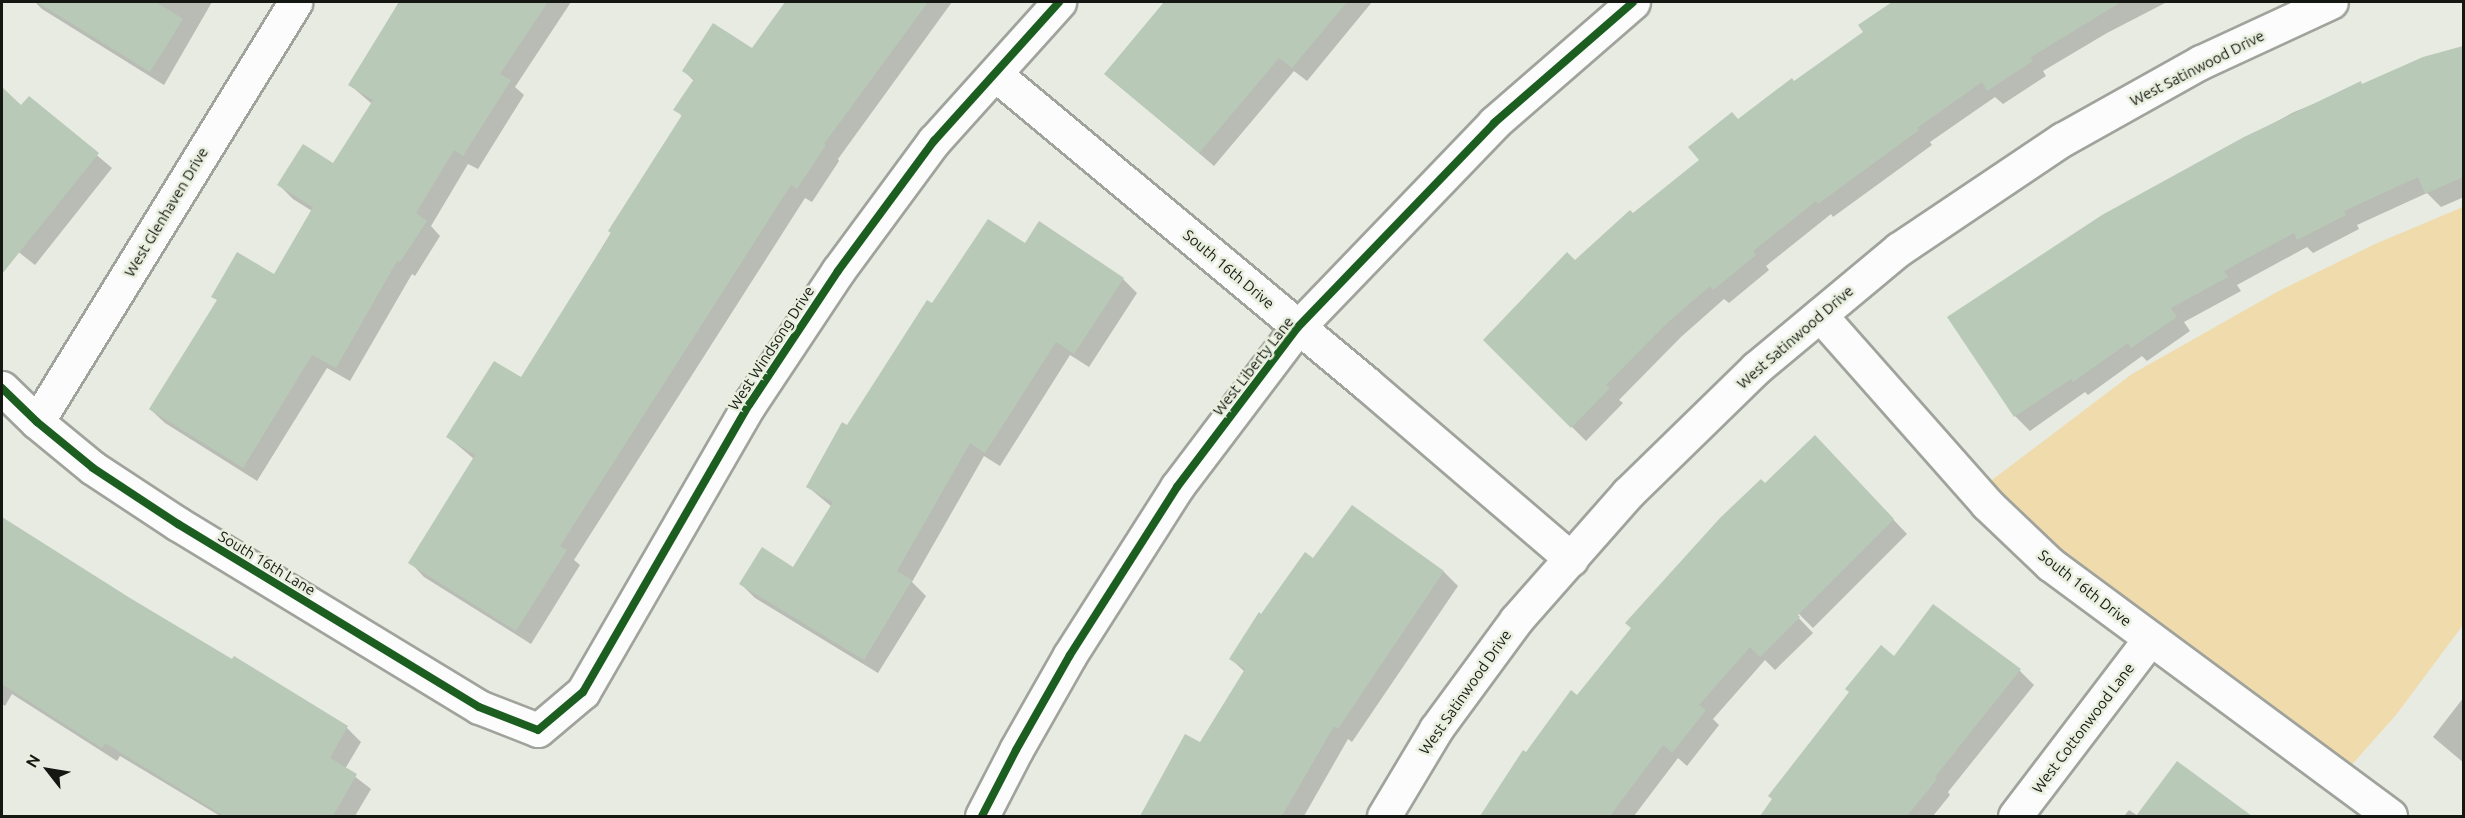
<!DOCTYPE html>
<style>
body{margin:0}
#map{position:relative;width:2465px;height:818px;overflow:hidden;background:#e7ebe2;font-family:Ubuntu,sans-serif}
div>[style]{position:absolute}
[style*='--x']{left:calc(var(--x)*1px);top:calc(var(--y)*1px);width:calc(var(--w)*1px);rotate:calc(var(--a)*1deg)}
.green>*{inset:0;background:#f0dbac}
.shadow>*{inset:0;background:#0003}
.building>*{inset:0;background:#b9c9b8}
.roads{filter:drop-shadow(2px 0 #a0a39c) drop-shadow(-2px 0 #a0a39c) drop-shadow(0 2px #a0a39c) drop-shadow(0 -2px #a0a39c)}
.minor>*{height:33px;margin:-16.5px;padding:0 16.5px;transform-origin:16.5px;border-radius:16.5px;background:#fbfcfb}
.tertiary>*{height:33px;margin:-16.5px;padding:0 16.5px;transform-origin:16.5px;border-radius:16.5px;background:#fbfcfb}
.cycleway>*{height:8px;margin:-4px;padding:0 4px;transform-origin:4px;border-radius:4px;background:#1b5e20}
span{translate:-50% -50%;white-space:nowrap;text-align:center;line-height:1.15;-webkit-text-stroke:5px #e8efde;paint-order:stroke}
.street-label{font-size:15px;color:#151812}
.frame{position:absolute;inset:0;border:3px solid #151812;pointer-events:none}
.north{position:absolute;left:18px;top:740px;width:60px;height:60px;-webkit-text-stroke:4px #e8efde;paint-order:stroke;rotate:301deg;font-size:16px;font-weight:700;line-height:24px;text-align:center;color:#151812}
.north::after{content:'';display:block;margin:auto;width:21px;height:27px;background:#151812;clip-path:polygon(50% 0,100% 100%,50% 72%,0 100%)}
</style>
<div id="map">
<div class="green">
<div style="clip-path:polygon(2463px 207px,2463px 625px,2396px 715px,2339px 779px,1976px 492px,2132px 374px,2277px 292px,2375px 244px)"></div>
</div>
<div class="shadow">
<div style="clip-path:polygon(35px 2px,212px 2px,164px 85px,42px 9px)"></div>
<div style="clip-path:polygon(399px 2px,571px 2px,515px 87px,524px 95px,478px 169px,468px 164px,431px 226px,440px 236px,415px 276px,412px 274px,350px 381px,327px 368px,257px 481px,165px 423px,150px 409px,218px 301px,213px 296px,275px 276px,312px 211px,293px 199px,279px 185px,333px 165px,372px 104px,350px 85px)"></div>
<div style="clip-path:polygon(787px 2px,952px 2px,838px 159px,839px 161px,812px 202px,805px 198px,574px 560px,580px 565px,531px 644px,424px 577px,410px 562px,474px 459px,448px 437px,522px 379px,682px 116px,675px 109px,694px 81px,684px 71px,752px 50px)"></div>
<div style="clip-path:polygon(1166px 2px,1372px 2px,1307px 81px,1294px 71px,1214px 166px,1106px 74px)"></div>
<div style="clip-path:polygon(1896px 2px,2167px 2px,2107px 33px,2043px 71px,2046px 76px,2003px 104px,1995px 97px,1930px 142px,1932px 145px,1833px 217px,1831px 214px,1766px 266px,1769px 270px,1729px 303px,1724px 299px,1681px 337px,1619px 400px,1623px 403px,1586px 441px,1485px 340px,1575px 262px,1701px 161px,1738px 121px,1865px 33px,1860px 26px)"></div>
<div style="clip-path:polygon(2464px 46px,2464px 197px,2441px 207px,2427px 193px,2357px 225px,2359px 229px,2313px 253px,2307px 247px,2237px 285px,2241px 291px,2184px 322px,2190px 331px,2147px 361px,2142px 356px,2088px 395px,2085px 392px,2030px 431px,2016px 417px,1949px 318px,2103px 216px,2294px 112px,2424px 59px)"></div>
<div style="clip-path:polygon(2px 89px,22px 107px,29px 98px,112px 168px,35px 265px,2px 239px)"></div>
<div style="clip-path:polygon(1025px 245px,1123px 279px,1137px 293px,1089px 367px,1070px 355px,1000px 466px,984px 456px,912px 582px,926px 596px,878px 673px,755px 598px,741px 584px,793px 569px,832px 507px,808px 487px,932px 305px)"></div>
<div style="clip-path:polygon(1829px 452px,1907px 534px,1813px 628px,1796px 611px,1794px 613px,1813px 633px,1775px 670px,1765px 660px,1713px 719px,1719px 725px,1687px 766px,1678px 758px,1634px 816px,1482px 816px,1523px 752px,1527px 754px,1578px 697px,1765px 485px)"></div>
<div style="clip-path:polygon(1352px 507px,1444px 572px,1458px 586px,1352px 742px,1348px 739px,1304px 816px,1141px 816px,1185px 736px,1200px 744px,1245px 672px,1231px 659px,1261px 616px,1314px 560px)"></div>
<div style="clip-path:polygon(2px 519px,129px 599px,347px 728px,361px 742px,345px 769px,371px 789px,355px 816px,220px 816px,120px 756px,117px 761px,12px 694px,5px 706px,2px 704px)"></div>
<div style="clip-path:polygon(1933px 606px,2020px 671px,2034px 685px,1948px 792px,1950px 795px,1933px 816px,1762px 816px,1773px 799px,1894px 658px)"></div>
<div style="clip-path:polygon(2464px 697px,2464px 763px,2433px 737px)"></div>
<div style="clip-path:polygon(2178px 763px,2249px 816px,2138px 816px)"></div>
<div style="clip-path:polygon(2129px 810px,2138px 816px,2124px 816px)"></div>
</div>
<div class="building">
<div style="clip-path:polygon(37px 2px,156px 2px,183px 19px,150px 72px)"></div>
<div style="clip-path:polygon(399px 2px,548px 2px,500px 74px,511px 80px,463px 156px,454px 150px,416px 213px,427px 221px,400px 262px,397px 261px,336px 368px,312px 355px,243px 468px,149px 409px,217px 300px,211px 297px,237px 252px,274px 274px,313px 207px,277px 185px,303px 144px,333px 163px,373px 100px,348px 85px)"></div>
<div style="clip-path:polygon(785px 2px,928px 2px,824px 144px,826px 145px,797px 189px,791px 185px,560px 546px,567px 550px,516px 631px,408px 563px,475px 455px,446px 437px,494px 361px,521px 377px,611px 233px,608px 231px,682px 115px,673px 110px,694px 79px,682px 71px,713px 23px,752px 48px)"></div>
<div style="clip-path:polygon(1164px 2px,1347px 2px,1292px 68px,1279px 58px,1199px 153px,1104px 74px)"></div>
<div style="clip-path:polygon(1892px 2px,2121px 2px,2031px 57px,2033px 61px,1987px 91px,1982px 82px,1917px 128px,1919px 130px,1818px 204px,1816px 201px,1753px 251px,1756px 255px,1713px 290px,1710px 286px,1667px 323px,1606px 385px,1610px 388px,1571px 428px,1483px 340px,1567px 252px,1575px 260px,1630px 210px,1633px 213px,1699px 160px,1688px 147px,1732px 112px,1738px 119px,1792px 78px,1794px 81px,1863px 32px,1858px 25px)"></div>
<div style="clip-path:polygon(2463px 46px,2463px 177px,2425px 194px,2418px 177px,2344px 211px,2346px 215px,2297px 240px,2294px 233px,2224px 271px,2228px 277px,2171px 308px,2177px 317px,2131px 348px,2128px 343px,2073px 382px,2071px 379px,2014px 417px,1947px 317px,2102px 215px,2244px 137px,2361px 81px,2362px 84px,2423px 57px)"></div>
<div style="clip-path:polygon(2px 87px,21px 105px,29px 96px,99px 153px,2px 274px)"></div>
<div style="clip-path:polygon(988px 219px,1025px 243px,1039px 221px,1124px 278px,1074px 354px,1056px 342px,985px 453px,970px 443px,897px 571px,912px 580px,864px 660px,739px 584px,762px 547px,793px 567px,833px 502px,806px 487px,842px 422px,847px 425px,927px 300px,932px 303px)"></div>
<div style="clip-path:polygon(1815px 435px,1894px 519px,1798px 615px,1800px 617px,1760px 657px,1750px 647px,1699px 705px,1706px 710px,1672px 753px,1663px 745px,1610px 816px,1480px 816px,1523px 750px,1526px 752px,1571px 690px,1577px 695px,1631px 628px,1625px 623px,1720px 518px,1761px 479px,1765px 483px)"></div>
<div style="clip-path:polygon(1352px 505px,1444px 571px,1338px 729px,1334px 726px,1282px 816px,1140px 816px,1185px 734px,1200px 742px,1245px 669px,1229px 659px,1259px 612px,1261px 614px,1305px 552px,1313px 558px)"></div>
<div style="clip-path:polygon(2px 517px,130px 598px,232px 659px,234px 656px,348px 726px,330px 758px,357px 774px,333px 816px,224px 816px,105px 743px,102px 748px,2px 684px)"></div>
<div style="clip-path:polygon(1933px 604px,2021px 669px,1935px 777px,1937px 779px,1907px 816px,1760px 816px,1772px 799px,1768px 796px,1849px 692px,1845px 689px,1881px 645px,1894px 656px)"></div>
<div style="clip-path:polygon(2177px 761px,2252px 816px,2136px 816px)"></div>
</div>
<div class="roads">
<div class="minor">
<div style="--x:995;--y:74;--w:484;--a:39.8"></div>
<div style="--x:1367;--y:384;--w:269;--a:40.6"></div>
<div style="--x:1820;--y:315;--w:252;--a:48.5"></div>
<div style="--x:1987;--y:504;--w:87;--a:43.6"></div>
<div style="--x:2050;--y:564;--w:423;--a:36.5"></div>
<div style="--x:2;--y:388;--w:49;--a:44.2"></div>
<div style="--x:37;--y:422;--w:72;--a:39.4"></div>
<div style="--x:93;--y:468;--w:102;--a:33.4"></div>
<div style="--x:178;--y:524;--w:352;--a:31.3"></div>
<div style="--x:479;--y:707;--w:63;--a:21.3"></div>
<div style="--x:538;--y:730;--w:59;--a:-40.2"></div>
<div style="--x:583;--y:692;--w:332;--a:-60"></div>
<div style="--x:749;--y:405;--w:161;--a:-56.4"></div>
<div style="--x:838;--y:271;--w:162;--a:-53.6"></div>
<div style="--x:934;--y:141;--w:187;--a:-48"></div>
<div style="--x:37;--y:422;--w:493;--a:-58.4"></div>
<div style="--x:1384;--y:816;--w:101;--a:-59.1"></div>
<div style="--x:1436;--y:729;--w:135;--a:-53.7"></div>
<div style="--x:1516;--y:620;--w:169;--a:-48.6"></div>
<div style="--x:1628;--y:493;--w:179;--a:-44.3"></div>
<div style="--x:1756;--y:368;--w:186;--a:-39.8"></div>
<div style="--x:1899;--y:249;--w:197;--a:-33.9"></div>
<div style="--x:2063;--y:139;--w:158;--a:-29.2"></div>
<div style="--x:2201;--y:62;--w:143;--a:-24.8"></div>
<div style="--x:2015;--y:816;--w:223;--a:-52.7"></div>
</div>
<div class="tertiary">
<div style="--x:982;--y:816;--w:74;--a:-62.7"></div>
<div style="--x:1016;--y:750;--w:109;--a:-60.4"></div>
<div style="--x:1070;--y:655;--w:199;--a:-57.5"></div>
<div style="--x:1177;--y:487;--w:201;--a:-52.9"></div>
<div style="--x:1298;--y:327;--w:283;--a:-46.1"></div>
<div style="--x:1494;--y:123;--w:184;--a:-41"></div>
</div>
</div>
<div class="cycleway">
<div style="--x:2;--y:388;--w:49;--a:44.2"></div>
<div style="--x:37;--y:422;--w:72;--a:39.4"></div>
<div style="--x:93;--y:468;--w:102;--a:33.4"></div>
<div style="--x:178;--y:524;--w:352;--a:31.3"></div>
<div style="--x:479;--y:707;--w:63;--a:21.3"></div>
<div style="--x:538;--y:730;--w:59;--a:-40.2"></div>
<div style="--x:583;--y:692;--w:332;--a:-60"></div>
<div style="--x:749;--y:405;--w:161;--a:-56.4"></div>
<div style="--x:838;--y:271;--w:162;--a:-53.6"></div>
<div style="--x:934;--y:141;--w:187;--a:-48"></div>
<div style="--x:982;--y:816;--w:74;--a:-62.7"></div>
<div style="--x:1016;--y:750;--w:109;--a:-60.4"></div>
<div style="--x:1070;--y:655;--w:199;--a:-57.5"></div>
<div style="--x:1177;--y:487;--w:201;--a:-52.9"></div>
<div style="--x:1298;--y:327;--w:283;--a:-46.1"></div>
<div style="--x:1494;--y:123;--w:184;--a:-41"></div>
</div>
<div class="street-label">
<span style="left:2197px;top:68px;rotate:-27deg">West Satinwood Drive</span>
<span style="left:166px;top:212px;rotate:-59deg">West Glenhaven Drive</span>
<span style="left:1229px;top:269px;rotate:40deg">South 16th Drive</span>
<span style="left:1795px;top:337px;rotate:-41deg">West Satinwood Drive</span>
<span style="left:771px;top:348px;rotate:-57deg">West Windsong Drive</span>
<span style="left:1253px;top:366px;rotate:-52deg">West Liberty Lane</span>
<span style="left:267px;top:563px;rotate:31deg">South 16th Lane</span>
<span style="left:2085px;top:588px;rotate:38deg">South 16th Drive</span>
<span style="left:1465px;top:692px;rotate:-55deg">West Satinwood Drive</span>
<span style="left:2083px;top:728px;rotate:-53deg">West Cottonwood Lane</span>
</div>
<div class="frame"></div>
<div class="north">N</div>
</div>
